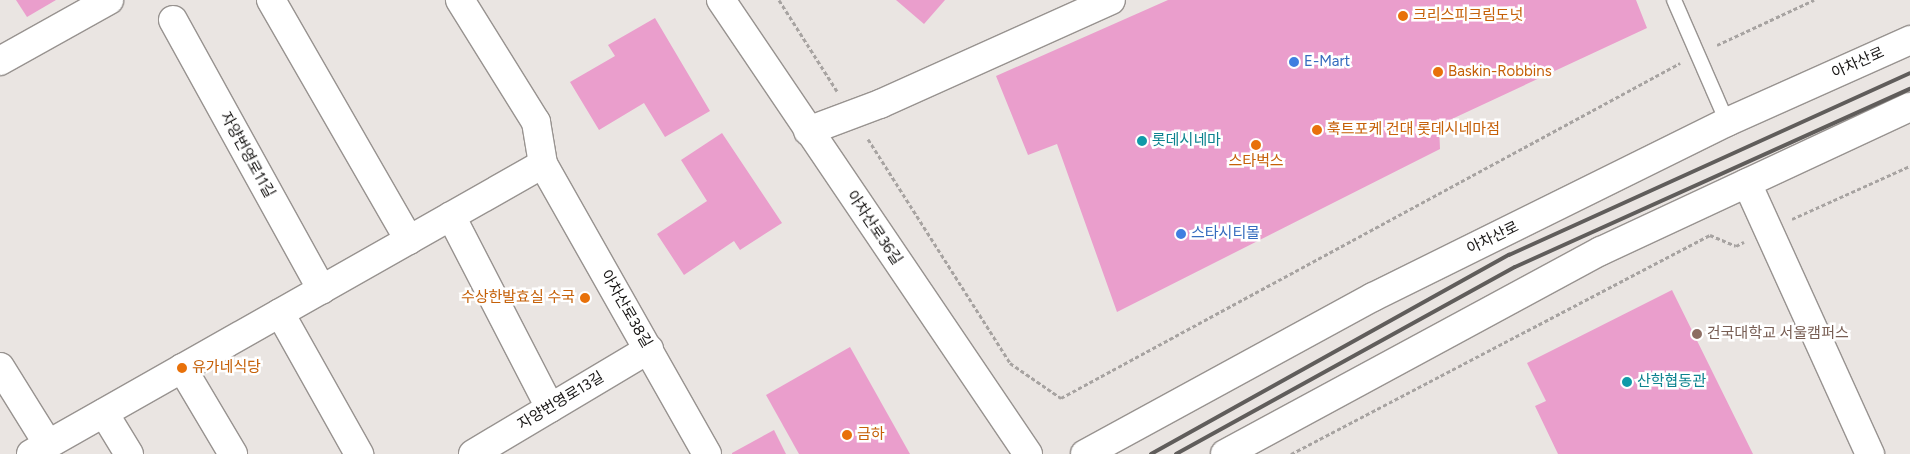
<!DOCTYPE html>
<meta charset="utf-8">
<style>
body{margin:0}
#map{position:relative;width:1910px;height:454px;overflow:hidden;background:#eae5e2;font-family:Figtree,"Noto Sans KR",sans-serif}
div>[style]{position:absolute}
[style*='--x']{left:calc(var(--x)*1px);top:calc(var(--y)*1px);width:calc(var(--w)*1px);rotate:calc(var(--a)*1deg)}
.building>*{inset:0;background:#ea9ecc}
.path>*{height:3px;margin-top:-1.5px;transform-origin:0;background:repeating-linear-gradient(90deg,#a7a3a1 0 4px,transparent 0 6.5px)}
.roads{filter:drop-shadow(1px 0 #989390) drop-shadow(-1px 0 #989390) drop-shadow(0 1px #989390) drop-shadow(0 -1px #989390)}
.lane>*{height:14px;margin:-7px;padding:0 7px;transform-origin:7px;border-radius:7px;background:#fff}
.street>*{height:28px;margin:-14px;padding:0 14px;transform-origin:14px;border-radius:14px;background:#fff}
.secondary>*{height:28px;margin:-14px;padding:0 14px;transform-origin:14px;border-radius:14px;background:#fff}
.rail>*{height:4px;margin:-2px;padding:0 2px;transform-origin:2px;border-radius:2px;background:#605d5b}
.dots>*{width:14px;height:14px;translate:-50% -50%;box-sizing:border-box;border:2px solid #fff;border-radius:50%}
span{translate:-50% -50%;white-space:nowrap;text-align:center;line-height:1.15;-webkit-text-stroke:5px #fff;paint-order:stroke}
.food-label{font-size:15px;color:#c56008}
.left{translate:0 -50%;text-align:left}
.right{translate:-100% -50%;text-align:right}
.shop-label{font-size:15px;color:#366cbe}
.street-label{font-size:15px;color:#171514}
.culture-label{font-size:15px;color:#0d838f}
.education-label{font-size:15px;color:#785e54}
</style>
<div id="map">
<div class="building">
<div style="clip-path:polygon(16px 0,56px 0,27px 17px)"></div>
<div style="clip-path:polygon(896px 0,945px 0,924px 24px)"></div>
<div style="clip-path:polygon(1168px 0,1636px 0,1647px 28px,1439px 125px,1440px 149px,1117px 312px,1057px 144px,1028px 155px,996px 76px)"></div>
<div style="clip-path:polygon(655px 18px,710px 111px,665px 137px,644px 103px,599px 130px,570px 82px,615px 56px,608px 45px)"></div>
<div style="clip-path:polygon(722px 133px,782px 223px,740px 250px,734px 241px,684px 275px,657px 234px,707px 201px,681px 160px)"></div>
<div style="clip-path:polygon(1672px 290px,1753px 454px,1558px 454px,1535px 406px,1546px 401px,1527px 363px)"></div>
<div style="clip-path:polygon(850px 347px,910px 454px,799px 454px,766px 395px)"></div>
<div style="clip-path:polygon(774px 430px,786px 454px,732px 454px,732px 453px)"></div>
</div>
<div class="path">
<div style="--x:779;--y:0;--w:108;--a:57.5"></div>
<div style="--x:1717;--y:45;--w:107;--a:-24.9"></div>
<div style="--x:868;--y:139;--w:265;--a:57.6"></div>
<div style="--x:1010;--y:363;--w:62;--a:34.5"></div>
<div style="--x:1061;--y:398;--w:704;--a:-28.42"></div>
<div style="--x:1792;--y:219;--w:129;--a:-24.2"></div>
<div style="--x:1291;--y:454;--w:473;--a:-27.6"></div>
<div style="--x:1710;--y:235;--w:28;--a:23"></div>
<div style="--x:1736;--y:246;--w:9;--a:-27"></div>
</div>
<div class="roads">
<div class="lane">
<div style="--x:1674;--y:0;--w:133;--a:66.5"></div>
</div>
<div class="street">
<div style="--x:271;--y:0;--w:277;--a:60.1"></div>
<div style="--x:460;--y:0;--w:144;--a:58.1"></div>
<div style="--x:536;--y:122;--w:43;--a:80.5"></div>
<div style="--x:543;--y:164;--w:333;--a:60.5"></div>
<div style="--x:173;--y:20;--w:308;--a:61.1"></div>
<div style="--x:0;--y:61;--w:125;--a:-29.2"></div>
<div style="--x:808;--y:131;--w:77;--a:-20.6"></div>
<div style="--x:880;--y:104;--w:253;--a:-24.2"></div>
<div style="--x:1747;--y:183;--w:298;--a:65.6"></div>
<div style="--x:451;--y:216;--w:216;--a:62.7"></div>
<div style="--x:280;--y:313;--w:162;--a:60.7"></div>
<div style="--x:0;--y:367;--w:91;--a:58.1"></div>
<div style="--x:182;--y:368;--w:100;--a:59.3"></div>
<div style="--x:104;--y:413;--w:48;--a:58.6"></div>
<div style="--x:31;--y:454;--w:588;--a:-29.53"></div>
<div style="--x:473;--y:454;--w:205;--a:-30.8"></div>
</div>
<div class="secondary">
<div style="--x:721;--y:0;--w:548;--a:55.93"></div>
<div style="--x:1085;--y:454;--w:328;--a:-28.6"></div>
<div style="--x:1373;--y:297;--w:395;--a:-26.3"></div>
<div style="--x:1727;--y:122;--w:201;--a:-24.1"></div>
<div style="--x:1225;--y:454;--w:427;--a:-28.4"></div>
<div style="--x:1601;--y:251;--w:341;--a:-25"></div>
</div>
</div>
<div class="rail">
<div style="--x:1151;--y:454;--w:410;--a:-29.1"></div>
<div style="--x:1509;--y:255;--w:440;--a:-24.4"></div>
<div style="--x:1176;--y:454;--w:387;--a:-28.9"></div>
<div style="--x:1515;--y:267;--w:433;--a:-24.3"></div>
</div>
<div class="dots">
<div style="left:1403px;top:16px;background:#e8710a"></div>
<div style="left:1294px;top:62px;background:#3f7fe0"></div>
<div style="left:1438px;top:72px;background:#e8710a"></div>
<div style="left:1317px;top:130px;background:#e8710a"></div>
<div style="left:1142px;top:141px;background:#0f9aa8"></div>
<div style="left:1256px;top:145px;background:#e8710a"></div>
<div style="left:1181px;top:234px;background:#3f7fe0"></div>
<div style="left:585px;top:298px;background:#e8710a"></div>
<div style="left:1697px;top:334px;background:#8d6e63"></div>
<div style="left:182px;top:368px;background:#e8710a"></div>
<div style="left:1627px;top:382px;background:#0f9aa8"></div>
<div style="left:847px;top:435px;background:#e8710a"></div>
</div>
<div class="food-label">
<span class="left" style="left:1413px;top:16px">크리스피크림도넛</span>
<span class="left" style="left:1448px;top:72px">Baskin-Robbins</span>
<span class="left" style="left:1327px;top:130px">훅트포케 건대 롯데시네마점</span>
<span style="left:1256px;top:162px">스타벅스</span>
<span class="right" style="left:575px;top:298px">수상한발효실 수국</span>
<span class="left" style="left:192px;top:368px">유가네식당</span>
<span class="left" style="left:857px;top:435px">금하</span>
</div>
<div class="shop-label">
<span class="left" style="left:1304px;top:62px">E-Mart</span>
<span class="left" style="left:1191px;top:234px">스타시티몰</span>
</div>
<div class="street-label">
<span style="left:1858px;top:63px;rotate:-24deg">아차산로</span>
<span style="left:247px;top:155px;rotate:61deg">자양번영로11길</span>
<span style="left:874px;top:228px;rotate:56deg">아차산로36길</span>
<span style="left:1493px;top:238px;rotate:-26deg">아차산로</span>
<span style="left:626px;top:309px;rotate:60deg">아차산로38길</span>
<span style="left:561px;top:401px;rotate:-31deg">자양번영로13길</span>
</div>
<div class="culture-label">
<span class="left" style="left:1152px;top:141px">롯데시네마</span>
<span class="left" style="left:1637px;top:382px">산학협동관</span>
</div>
<div class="education-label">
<span class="left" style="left:1707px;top:334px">건국대학교 서울캠퍼스</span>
</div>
</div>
